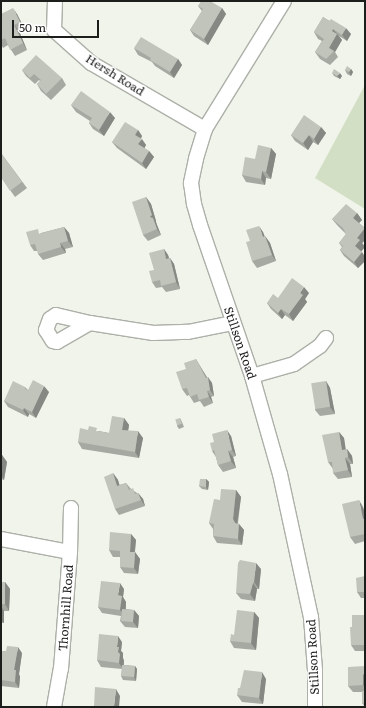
<!DOCTYPE html>
<style>
body{margin:0}
#map{position:relative;width:366px;height:708px;overflow:hidden;background:#f0f4eb;font-family:Literata,serif}
div>[style]{position:absolute}
[style*='--x']{left:calc(var(--x)*1px);top:calc(var(--y)*1px);width:calc(var(--w)*1px);rotate:calc(var(--a)*1deg)}
.green>*{inset:0;background:#d3dfc4}
.roads{filter:drop-shadow(1px 0 #acb0a8) drop-shadow(-1px 0 #acb0a8) drop-shadow(0 1px #acb0a8) drop-shadow(0 -1px #acb0a8)}
.minor>*{height:14px;margin:-7px;padding:0 7px;transform-origin:7px;border-radius:7px;background:#fff}
.wall>*{inset:0;background:#a5a9a1}
.shaded-wall>*{inset:0;background:#868983}
.building>*{inset:0;background:#c0c4bb;transform-origin:0 0}
span{translate:-50% -50%;white-space:nowrap;text-align:center;line-height:1.15;-webkit-text-stroke:3px #fff;paint-order:stroke}
.street-label{font-size:12px;color:#1c1e1b}
.frame{position:absolute;inset:0;border:2px solid #1c1e1b;pointer-events:none}
.scale{position:absolute;left:12px;top:20px;width:87px;height:18px;box-sizing:border-box;border:2px solid #1c1e1b;border-top:0;padding-left:5px;font-size:12px;line-height:14px;white-space:nowrap;color:#1c1e1b;-webkit-text-stroke:3px #fff;paint-order:stroke}
</style>
<div id="map">
<div class="green">
<div style="clip-path:polygon(365px 85px,365px 209px,315px 178px)"></div>
</div>
<div class="roads">
<div class="minor">
<div style="--x:55;--y:1;--w:29;--a:92"></div>
<div style="--x:54;--y:30;--w:50;--a:41.7"></div>
<div style="--x:91;--y:63;--w:132;--a:30.1"></div>
<div style="--x:284;--y:1;--w:150;--a:121.7"></div>
<div style="--x:205;--y:129;--w:31;--a:107"></div>
<div style="--x:196;--y:159;--w:25;--a:102"></div>
<div style="--x:191;--y:183;--w:21;--a:82"></div>
<div style="--x:194;--y:204;--w:22;--a:74"></div>
<div style="--x:200;--y:225;--w:160;--a:71"></div>
<div style="--x:252;--y:376;--w:102;--a:74.1"></div>
<div style="--x:280;--y:474;--w:146;--a:77.8"></div>
<div style="--x:311;--y:617;--w:53;--a:85.7"></div>
<div style="--x:315;--y:670;--w:37;--a:90"></div>
<div style="--x:90;--y:323;--w:35;--a:-167"></div>
<div style="--x:56;--y:315;--w:7;--a:146"></div>
<div style="--x:50;--y:319;--w:12;--a:110"></div>
<div style="--x:46;--y:330;--w:13;--a:58"></div>
<div style="--x:53;--y:341;--w:4;--a:14"></div>
<div style="--x:57;--y:342;--w:38;--a:-30"></div>
<div style="--x:90;--y:323;--w:64;--a:9"></div>
<div style="--x:153;--y:333;--w:35;--a:-2"></div>
<div style="--x:188;--y:332;--w:46;--a:-11.3"></div>
<div style="--x:252;--y:376;--w:44;--a:-15.9"></div>
<div style="--x:294;--y:364;--w:32;--a:-35"></div>
<div style="--x:320;--y:346;--w:10;--a:-53"></div>
<div style="--x:1;--y:539;--w:70;--a:10.7"></div>
<div style="--x:54;--y:707;--w:39;--a:-80"></div>
<div style="--x:61;--y:669;--w:117;--a:-85.6"></div>
<div style="--x:70;--y:552;--w:44;--a:-88.7"></div>
</div>
</div>
<div class="wall">
<div style="clip-path:polygon(198px 6px,222px 8px,226px 14px,208px 45px,194px 36px,190px 30px,202px 11px)"></div>
<div style="clip-path:polygon(1px 14px,17px 14px,24px 28px,19px 31px,27px 50px,15px 56px,8px 45px,3px 48px,1px 44px)"></div>
<div style="clip-path:polygon(323px 17px,351px 34px,347px 41px,339px 36px,342px 40px,335px 52px,338px 57px,330px 65px,320px 59px,315px 52px,322px 41px,318px 39px,314px 32px)"></div>
<div style="clip-path:polygon(134px 48px,178px 59px,182px 65px,174px 78px,155px 66px,152px 62px,138px 55px)"></div>
<div style="clip-path:polygon(351px 69px,353px 72px,351px 76px,347px 74px,345px 70px)"></div>
<div style="clip-path:polygon(22px 70px,62px 78px,66px 85px,51px 100px,41px 91px,37px 84px,40px 81px,39px 80px,35px 84px,26px 76px)"></div>
<div style="clip-path:polygon(332px 73px,342px 76px,340px 79px,334px 76px)"></div>
<div style="clip-path:polygon(71px 105px,115px 118px,104px 136px,93px 129px,89px 123px,90px 121px,76px 112px)"></div>
<div style="clip-path:polygon(321px 127px,326px 133px,318px 145px,313px 142px,308px 150px,295px 141px,291px 135px)"></div>
<div style="clip-path:polygon(138px 130px,142px 136px,141px 139px,146px 145px,144px 148px,149px 151px,154px 157px,146px 169px,117px 148px,112px 142px)"></div>
<div style="clip-path:polygon(271px 148px,276px 154px,271px 179px,266px 178px,265px 185px,246px 182px,242px 175px,255px 159px)"></div>
<div style="clip-path:polygon(1px 153px,27px 188px,15px 197px,1px 177px)"></div>
<div style="clip-path:polygon(146px 197px,151px 204px,156px 221px,156px 222px,157px 225px,161px 235px,148px 241px,143px 235px)"></div>
<div style="clip-path:polygon(357px 213px,362px 220px,359px 223px,365px 228px,365px 240px,362px 243px,365px 247px,361px 251px,365px 257px,365px 261px,358px 268px,344px 256px,340px 250px,342px 247px,339px 243px,346px 234px,337px 225px,332px 219px)"></div>
<div style="clip-path:polygon(64px 227px,69px 233px,73px 247px,65px 249px,66px 253px,43px 260px,38px 254px,38px 251px,34px 251px,30px 245px,41px 233px)"></div>
<div style="clip-path:polygon(263px 232px,265px 237px,265px 236px,270px 243px,276px 261px,257px 268px,252px 261px,250px 241px)"></div>
<div style="clip-path:polygon(164px 249px,168px 255px,169px 258px,170px 258px,174px 264px,180px 289px,166px 292px,162px 287px,156px 288px,152px 282px,154px 270px)"></div>
<div style="clip-path:polygon(309px 293px,305px 299px,307px 302px,293px 321px,285px 315px,282px 319px,271px 309px,267px 303px,278px 298px)"></div>
<div style="clip-path:polygon(196px 359px,200px 366px,207px 377px,212px 383px,214px 396px,211px 397px,213px 403px,204px 407px,200px 401px,194px 403px,189px 395px,187px 396px,182px 389px,186px 369px)"></div>
<div style="clip-path:polygon(326px 381px,330px 388px,335px 414px,320px 416px,315px 410px)"></div>
<div style="clip-path:polygon(25px 387px,28px 390px,49px 392px,36px 418px,29px 414px,28px 417px,8px 407px,4px 401px)"></div>
<div style="clip-path:polygon(124px 418px,129px 425px,128px 431px,143px 438px,139px 458px,82px 449px,78px 442px,99px 431px,109px 433px)"></div>
<div style="clip-path:polygon(180px 418px,182px 422px,184px 427px,179px 429px,177px 426px)"></div>
<div style="clip-path:polygon(339px 432px,344px 438px,345px 450px,347px 449px,352px 456px,353px 464px,350px 464px,352px 477px,338px 479px,333px 473px,333px 469px,328px 462px)"></div>
<div style="clip-path:polygon(231px 436px,236px 456px,233px 457px,236px 468px,223px 472px,218px 465px,216px 457px,212px 451px)"></div>
<div style="clip-path:polygon(1px 455px,2px 455px,7px 462px,4px 480px,1px 479px,1px 481px)"></div>
<div style="clip-path:polygon(113px 473px,118px 480px,119px 485px,126px 483px,131px 489px,137px 493px,138px 493px,143px 499px,145px 506px,119px 515px,115px 509px)"></div>
<div style="clip-path:polygon(206px 479px,209px 482px,208px 490px,202px 489px,199px 486px)"></div>
<div style="clip-path:polygon(236px 490px,241px 497px,238px 523px,244px 530px,242px 545px,217px 543px,213px 536px,213px 529px,209px 523px,220px 500px)"></div>
<div style="clip-path:polygon(363px 507px,365px 514px,365px 541px,355px 544px,350px 537px)"></div>
<div style="clip-path:polygon(131px 534px,136px 540px,135px 552px,140px 559px,138px 574px,124px 573px,120px 567px,120px 557px,113px 557px,109px 550px)"></div>
<div style="clip-path:polygon(261px 569px,259px 589px,257px 589px,255px 601px,241px 599px,236px 593px)"></div>
<div style="clip-path:polygon(365px 576px,365px 598px,361px 598px,357px 592px)"></div>
<div style="clip-path:polygon(1px 582px,5px 582px,10px 589px,9px 611px,4px 611px,4px 623px,1px 623px)"></div>
<div style="clip-path:polygon(124px 589px,123px 597px,126px 602px,126px 609px,134px 610px,139px 616px,138px 628px,125px 627px,120px 621px,121px 616px,102px 613px,98px 607px)"></div>
<div style="clip-path:polygon(254px 612px,259px 618px,256px 650px,234px 648px,230px 641px,234px 635px)"></div>
<div style="clip-path:polygon(365px 615px,365px 651px,355px 651px,351px 645px,352px 627px)"></div>
<div style="clip-path:polygon(122px 642px,121px 651px,123px 653px,123px 658px,124px 661px,124px 665px,135px 666px,137px 669px,136px 681px,123px 680px,121px 676px,122px 669px,101px 667px,97px 660px)"></div>
<div style="clip-path:polygon(1px 651px,22px 653px,19px 674px,20px 677px,19px 688px,1px 686px)"></div>
<div style="clip-path:polygon(365px 666px,365px 707px,362px 703px,362px 692px,353px 692px,348px 686px)"></div>
<div style="clip-path:polygon(266px 679px,263px 704px,242px 702px,237px 695px)"></div>
</div>
<div class="shaded-wall">
<div style="clip-path:polygon(13px 8px,17px 14px,24px 28px,20px 22px)"></div>
<div style="clip-path:polygon(222px 8px,226px 14px,208px 45px,204px 39px)"></div>
<div style="clip-path:polygon(14px 25px,19px 31px,27px 50px,23px 43px)"></div>
<div style="clip-path:polygon(346px 28px,351px 34px,347px 41px,342px 35px)"></div>
<div style="clip-path:polygon(333px 29px,342px 40px,335px 52px,329px 48px,332px 31px)"></div>
<div style="clip-path:polygon(178px 59px,182px 65px,174px 78px,170px 72px)"></div>
<div style="clip-path:polygon(351px 69px,353px 72px,351px 76px,349px 72px)"></div>
<div style="clip-path:polygon(340px 73px,342px 76px,340px 79px,337px 76px)"></div>
<div style="clip-path:polygon(110px 112px,115px 118px,104px 136px,99px 130px)"></div>
<div style="clip-path:polygon(321px 127px,326px 133px,318px 145px,314px 139px)"></div>
<div style="clip-path:polygon(138px 130px,142px 136px,139px 141px,135px 135px)"></div>
<div style="clip-path:polygon(309px 135px,313px 142px,308px 150px,303px 143px)"></div>
<div style="clip-path:polygon(142px 139px,146px 145px,143px 151px,138px 144px)"></div>
<div style="clip-path:polygon(271px 148px,276px 154px,271px 179px,266px 172px)"></div>
<div style="clip-path:polygon(149px 151px,154px 157px,146px 169px,142px 163px)"></div>
<div style="clip-path:polygon(262px 171px,266px 178px,265px 185px,261px 179px)"></div>
<div style="clip-path:polygon(146px 197px,151px 204px,156px 221px,156px 222px,157px 225px,161px 235px,157px 229px,150px 217px)"></div>
<div style="clip-path:polygon(357px 213px,362px 220px,358px 224px,353px 218px)"></div>
<div style="clip-path:polygon(259px 226px,263px 232px,267px 244px,263px 237px)"></div>
<div style="clip-path:polygon(64px 227px,69px 233px,73px 247px,68px 241px)"></div>
<div style="clip-path:polygon(365px 228px,365px 240px,362px 243px,365px 247px,360px 253px,355px 246px,357px 238px)"></div>
<div style="clip-path:polygon(265px 236px,270px 243px,276px 261px,272px 255px)"></div>
<div style="clip-path:polygon(60px 243px,65px 249px,66px 253px,61px 247px)"></div>
<div style="clip-path:polygon(164px 249px,168px 255px,171px 265px,166px 259px)"></div>
<div style="clip-path:polygon(362px 252px,365px 257px,365px 261px,358px 268px,354px 262px)"></div>
<div style="clip-path:polygon(170px 258px,174px 264px,180px 289px,176px 282px)"></div>
<div style="clip-path:polygon(304px 287px,309px 293px,305px 299px,307px 302px,293px 321px,289px 314px,300px 293px)"></div>
<div style="clip-path:polygon(281px 309px,285px 315px,282px 319px,278px 313px)"></div>
<div style="clip-path:polygon(196px 359px,208px 380px,208px 377px,212px 383px,214px 396px,210px 390px,206px 378px)"></div>
<div style="clip-path:polygon(326px 381px,330px 388px,335px 414px,330px 407px)"></div>
<div style="clip-path:polygon(44px 386px,49px 392px,36px 418px,32px 412px)"></div>
<div style="clip-path:polygon(207px 391px,211px 397px,213px 403px,209px 397px)"></div>
<div style="clip-path:polygon(24px 408px,29px 414px,28px 417px,23px 410px)"></div>
<div style="clip-path:polygon(124px 418px,129px 425px,127px 437px,122px 430px)"></div>
<div style="clip-path:polygon(227px 430px,231px 436px,236px 456px,232px 450px)"></div>
<div style="clip-path:polygon(138px 431px,143px 438px,139px 458px,135px 452px)"></div>
<div style="clip-path:polygon(339px 432px,344px 438px,347px 457px,342px 450px)"></div>
<div style="clip-path:polygon(347px 449px,352px 456px,353px 464px,348px 457px)"></div>
<div style="clip-path:polygon(228px 451px,233px 457px,236px 468px,231px 461px)"></div>
<div style="clip-path:polygon(2px 455px,7px 462px,4px 480px,1px 475px,1px 465px)"></div>
<div style="clip-path:polygon(345px 458px,350px 464px,352px 477px,348px 470px)"></div>
<div style="clip-path:polygon(113px 473px,118px 480px,122px 493px,117px 486px)"></div>
<div style="clip-path:polygon(206px 479px,209px 482px,208px 490px,206px 487px)"></div>
<div style="clip-path:polygon(236px 490px,241px 497px,237px 525px,239px 524px,244px 530px,242px 545px,238px 539px,235px 523px,233px 519px)"></div>
<div style="clip-path:polygon(138px 493px,143px 499px,145px 506px,141px 500px)"></div>
<div style="clip-path:polygon(359px 500px,363px 507px,365px 514px,365px 522px,363px 519px)"></div>
<div style="clip-path:polygon(131px 534px,136px 540px,134px 558px,130px 552px)"></div>
<div style="clip-path:polygon(135px 552px,140px 559px,138px 574px,134px 568px)"></div>
<div style="clip-path:polygon(256px 563px,261px 569px,259px 589px,254px 582px)"></div>
<div style="clip-path:polygon(5px 582px,10px 589px,9px 611px,5px 604px)"></div>
<div style="clip-path:polygon(120px 583px,124px 589px,123px 597px,126px 602px,125px 616px,120px 610px,118px 595px)"></div>
<div style="clip-path:polygon(253px 583px,257px 589px,255px 601px,250px 594px)"></div>
<div style="clip-path:polygon(1px 606px,4px 611px,4px 623px,1px 620px)"></div>
<div style="clip-path:polygon(134px 610px,139px 616px,138px 628px,133px 622px)"></div>
<div style="clip-path:polygon(254px 612px,259px 618px,256px 650px,251px 643px)"></div>
<div style="clip-path:polygon(118px 636px,122px 642px,121px 651px,123px 653px,123px 658px,124px 661px,123px 669px,119px 663px,117px 647px)"></div>
<div style="clip-path:polygon(18px 647px,22px 653px,19px 674px,20px 677px,19px 688px,15px 682px,14px 670px)"></div>
<div style="clip-path:polygon(135px 666px,137px 669px,136px 681px,134px 677px)"></div>
<div style="clip-path:polygon(262px 672px,266px 679px,263px 704px,259px 698px)"></div>
<div style="clip-path:polygon(363px 674px,365px 677px,365px 688px,363px 685px)"></div>
<div style="clip-path:polygon(116px 689px,120px 696px,119px 707px,114px 706px)"></div>
</div>
<div class="building">
<div style="clip-path:polygon(201px 1px,210px 1px,222px 8px,204px 39px,190px 30px,203px 9px,198px 6px)"></div>
<div style="clip-path:polygon(13px 8px,20px 22px,14px 25px,23px 43px,10px 50px,5px 38px,1px 40px,1px 14px)"></div>
<div style="clip-path:polygon(323px 17px,329px 21px,331px 19px,346px 28px,342px 35px,333px 29px,332px 31px,337px 34px,329px 48px,334px 51px,326px 59px,315px 52px,324px 39px,314px 32px)"></div>
<div style="clip-path:polygon(141px 37px,178px 59px,170px 72px,150px 60px,151px 58px,134px 48px)"></div>
<div style="clip-path:polygon(36px 55px,62px 78px,46px 94px,37px 84px,41px 80px,34px 74px,30px 78px,22px 70px)"></div>
<div style="clip-path:polygon(347px 66px,351px 69px,349px 72px,345px 70px)"></div>
<div style="clip-path:polygon(334px 69px,340px 73px,337px 76px,332px 73px)"></div>
<div style="clip-path:polygon(81px 91px,110px 112px,99px 130px,89px 123px,92px 118px,71px 105px)"></div>
<div style="clip-path:polygon(304px 115px,321px 127px,314px 139px,309px 135px,303px 143px,291px 135px)"></div>
<div style="clip-path:polygon(125px 122px,138px 130px,135px 135px,142px 139px,138px 144px,149px 151px,142px 163px,112px 142px)"></div>
<div style="clip-path:polygon(258px 145px,271px 148px,266px 172px,262px 171px,261px 179px,242px 175px,245px 157px,255px 159px)"></div>
<div style="clip-path:polygon(1px 153px,22px 182px,10px 191px,1px 177px)"></div>
<div style="clip-path:polygon(146px 197px,152px 215px,150px 217px,153px 218px,157px 229px,143px 235px,132px 202px)"></div>
<div style="clip-path:polygon(346px 204px,357px 213px,353px 218px,365px 228px,357px 238px,360px 240px,355px 246px,362px 252px,354px 262px,340px 250px,343px 246px,339px 243px,346px 234px,343px 228px,332px 219px)"></div>
<div style="clip-path:polygon(259px 226px,263px 237px,265px 236px,272px 255px,252px 261px,246px 242px,250px 241px,246px 230px)"></div>
<div style="clip-path:polygon(64px 227px,68px 241px,60px 243px,61px 247px,38px 254px,35px 244px,30px 245px,26px 232px,38px 229px,39px 234px)"></div>
<div style="clip-path:polygon(164px 249px,166px 259px,170px 258px,176px 282px,161px 286px,160px 280px,152px 282px,149px 271px,154px 270px,149px 253px)"></div>
<div style="clip-path:polygon(292px 278px,304px 287px,300px 293px,303px 295px,289px 314px,281px 309px,278px 313px,267px 303px,273px 294px,278px 298px)"></div>
<div style="clip-path:polygon(196px 359px,206px 378px,208px 377px,210px 390px,207px 391px,209px 397px,199px 400px,197px 394px,190px 397px,187px 388px,182px 389px,176px 372px,186px 369px,184px 363px)"></div>
<div style="clip-path:polygon(33px 380px,44px 386px,32px 412px,24px 408px,23px 410px,4px 401px,13px 381px,25px 387px,25px 389px,28px 390px)"></div>
<div style="left:326px;top:381px;width:26px;height:15px;rotate:81deg"></div>
<div style="clip-path:polygon(112px 416px,124px 418px,122px 430px,138px 431px,135px 452px,78px 442px,80px 428px,88px 430px,89px 426px,97px 428px,96px 431px,109px 433px)"></div>
<div style="left:180px;top:418px;width:6px;height:5px;rotate:72deg"></div>
<div style="clip-path:polygon(227px 430px,232px 450px,228px 451px,231px 461px,218px 465px,214px 450px,212px 451px,210px 443px,214px 442px,212px 434px)"></div>
<div style="clip-path:polygon(339px 432px,342px 450px,347px 449px,348px 457px,345px 458px,348px 470px,333px 473px,332px 462px,328px 462px,322px 435px)"></div>
<div style="clip-path:polygon(1px 455px,2px 455px,1px 465px)"></div>
<div style="clip-path:polygon(113px 473px,117px 486px,126px 483px,129px 490px,133px 488px,135px 494px,138px 493px,141px 500px,115px 509px,104px 477px)"></div>
<div style="clip-path:polygon(200px 479px,206px 479px,206px 487px,199px 486px)"></div>
<div style="clip-path:polygon(221px 489px,236px 490px,233px 519px,235px 523px,239px 524px,238px 539px,213px 536px,214px 524px,209px 523px,214px 499px,220px 500px)"></div>
<div style="clip-path:polygon(359px 500px,363px 519px,365px 518px,365px 534px,350px 537px,342px 504px)"></div>
<div style="clip-path:polygon(110px 532px,131px 534px,130px 552px,135px 552px,134px 568px,120px 567px,120px 551px,109px 550px)"></div>
<div style="clip-path:polygon(240px 560px,256px 563px,254px 582px,253px 583px,250px 594px,236px 593px,238px 563px)"></div>
<div style="clip-path:polygon(365px 576px,365px 592px,357px 592px,356px 578px)"></div>
<div style="clip-path:polygon(101px 581px,120px 583px,118px 595px,122px 596px,120px 610px,98px 607px)"></div>
<div style="left:1px;top:582px;width:4px;height:22px"></div>
<div style="left:122px;top:609px;width:12px;height:12px;rotate:5deg"></div>
<div style="clip-path:polygon(237px 610px,254px 612px,251px 643px,230px 641px,231px 634px,234px 635px)"></div>
<div style="clip-path:polygon(352px 615px,365px 615px,365px 645px,351px 645px,350px 627px,352px 627px)"></div>
<div style="clip-path:polygon(99px 634px,118px 636px,117px 647px,119px 647px,118px 652px,120px 654px,119px 663px,97px 660px)"></div>
<div style="clip-path:polygon(7px 646px,18px 647px,14px 670px,16px 670px,15px 682px,1px 680px,1px 651px,6px 651px)"></div>
<div style="left:122px;top:665px;width:13px;height:11px;rotate:4deg"></div>
<div style="clip-path:polygon(365px 666px,365px 674px,363px 674px,363px 685px,348px 686px,348px 667px)"></div>
<div style="clip-path:polygon(244px 670px,262px 672px,259px 698px,237px 695px,238px 688px,240px 688px)"></div>
<div style="clip-path:polygon(95px 687px,116px 689px,114px 706px,120px 706px,120px 707px,94px 707px)"></div>
<div style="left:362px;top:691px;width:3px;height:12px"></div>
</div>
<div class="street-label">
<span style="left:115px;top:75px;rotate:32deg">Hersh Road</span>
<span style="left:240px;top:343px;rotate:71deg">Stillson Road</span>
<span style="left:66px;top:608px;rotate:-86deg">Thornhill Road</span>
<span style="left:313px;top:657px;rotate:-93deg">Stillson Road</span>
</div>
<div class="frame"></div>
<div class="scale">50 m</div>
</div>
